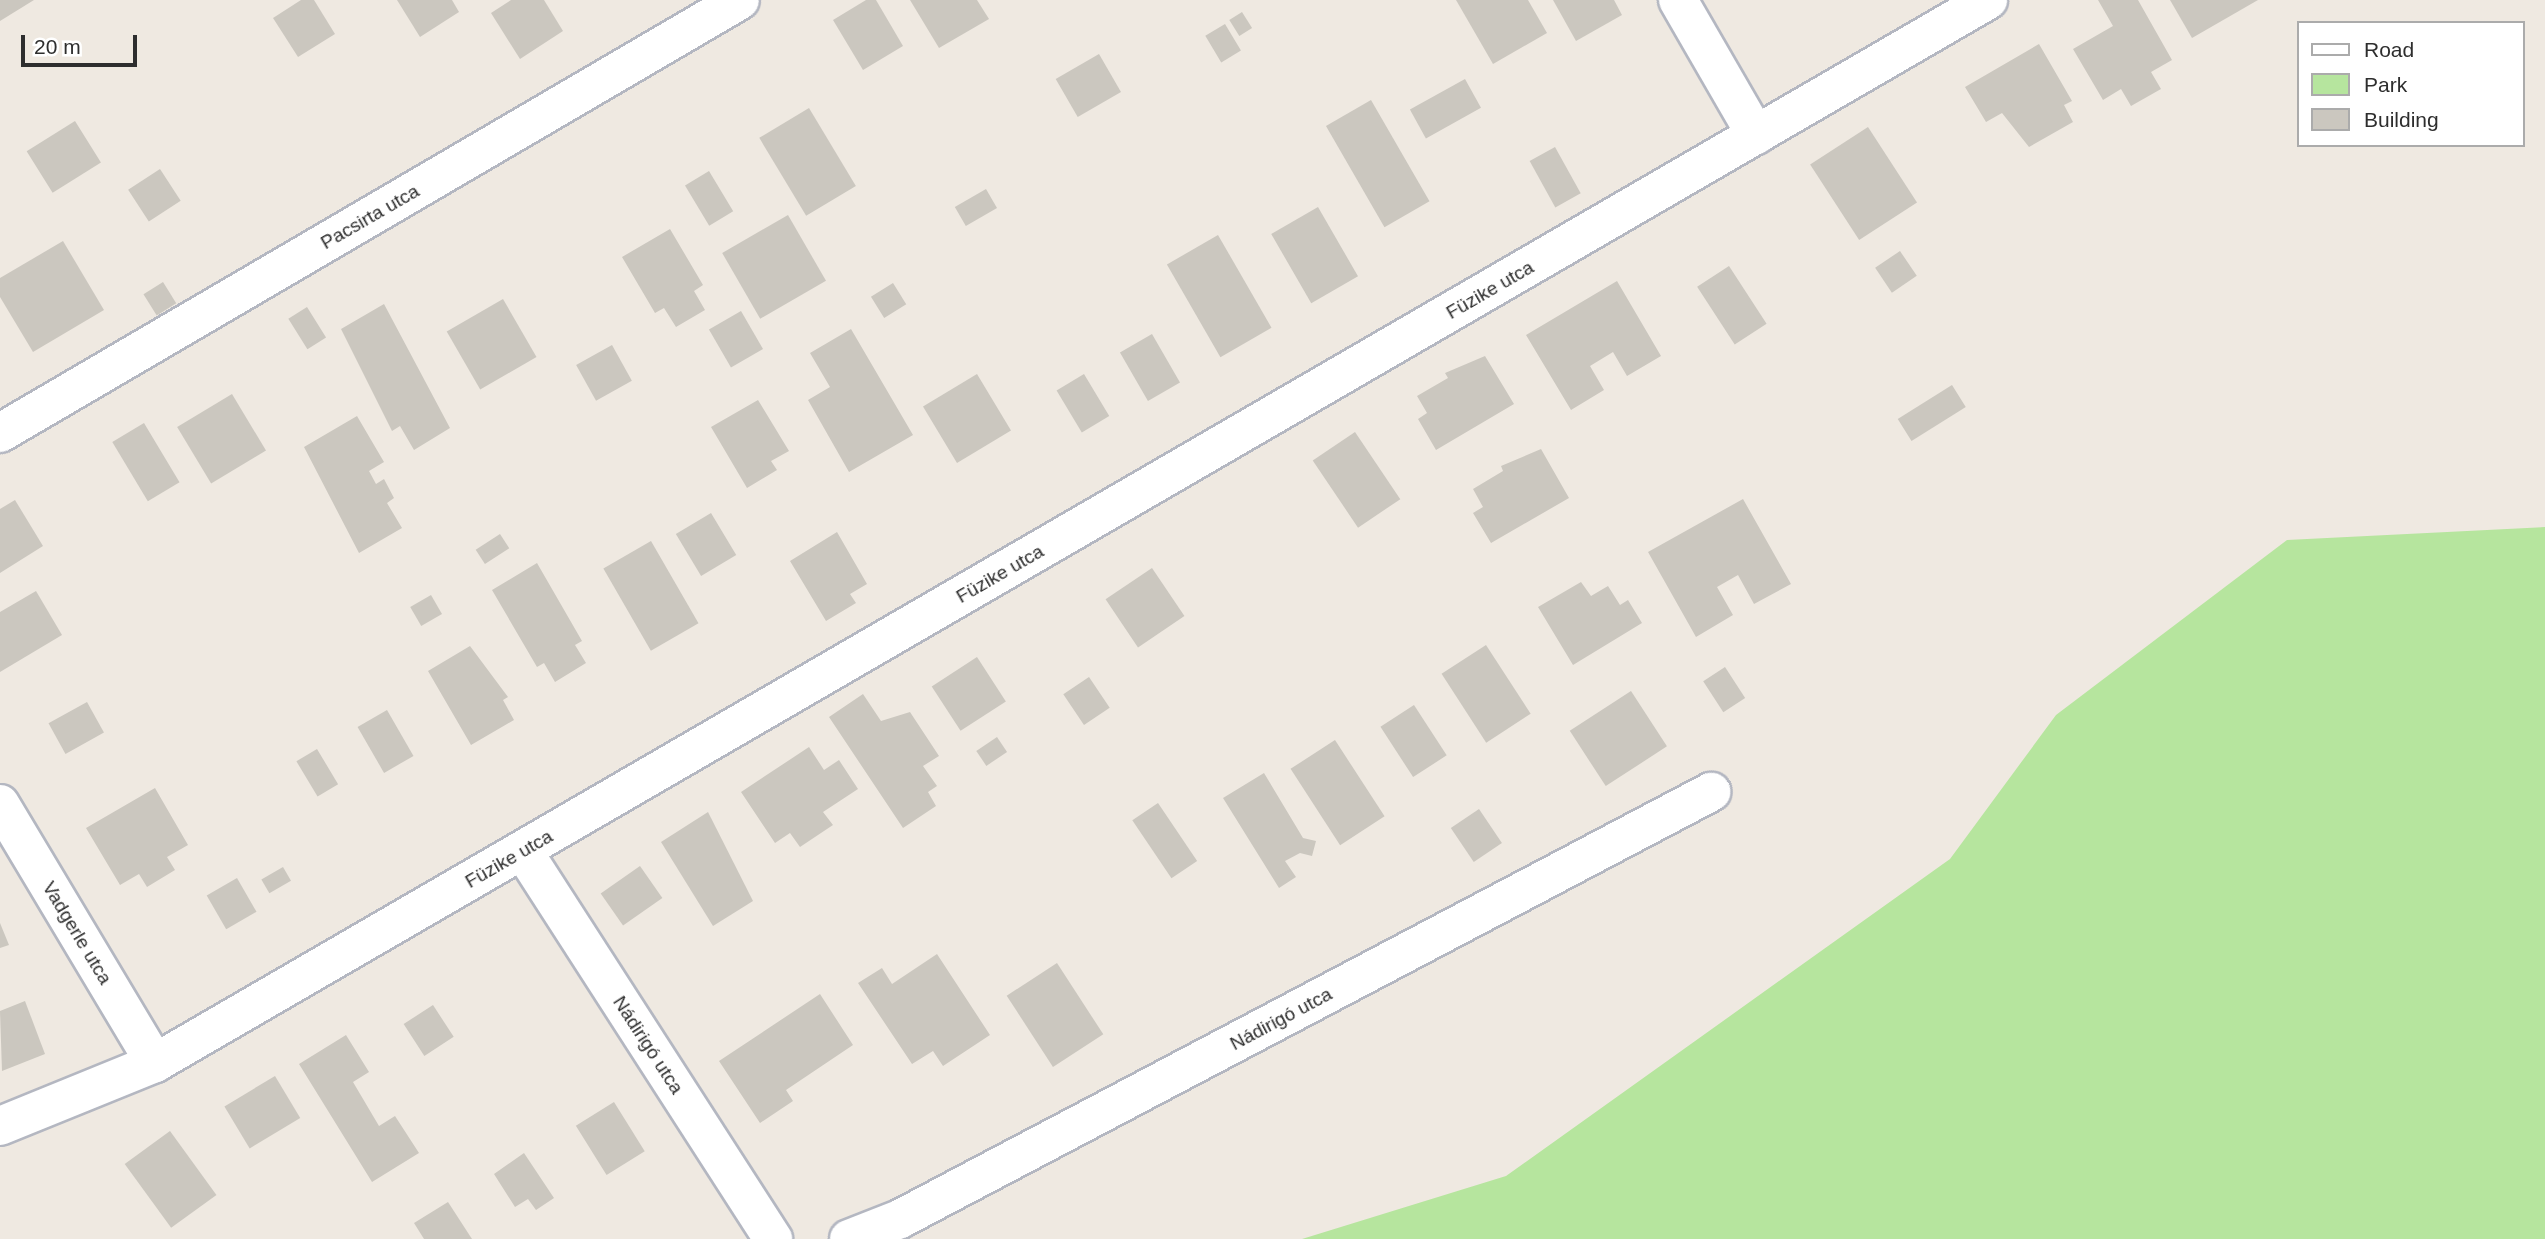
<!DOCTYPE html>
<meta charset="utf-8">
<style>
body{margin:0}
#map{position:relative;width:2545px;height:1239px;overflow:hidden;background:#efe9e1;font-family:Arial,sans-serif}
div>[style]{position:absolute}
[style*='--x']{left:calc(var(--x)*1px);top:calc(var(--y)*1px);width:calc(var(--w)*1px);rotate:calc(var(--a)*1deg)}
.green>*{inset:0;background:#b6e59e}
.building>*{inset:0;background:#cbc7bf;transform-origin:0 0}
.roads{filter:drop-shadow(2px 0 #b4b7c1) drop-shadow(-2px 0 #b4b7c1) drop-shadow(0 2px #b4b7c1) drop-shadow(0 -2px #b4b7c1)}
.minor>*{height:38px;margin:-19px;padding:0 19px;transform-origin:19px;border-radius:19px;background:#fff}
span{translate:-50% -50%;white-space:nowrap;text-align:center;line-height:1.15;-webkit-text-stroke:6px #fff;paint-order:stroke}
.street-label{font-size:19px;color:#2e2e2e}
.legend{position:absolute;left:2297px;top:21px;width:228px;height:126px;box-sizing:border-box;background:#fff;border:2px solid #ababab;margin:0;padding:9px 12px;list-style:none;font-size:21px;color:#2e2e2e}
.legend li{display:flex;align-items:center;gap:14px;height:35px}
.legend b{width:35px;border:2px solid #ababab}
.scale{position:absolute;left:21px;top:35px;width:116px;height:32px;box-sizing:border-box;border:4px solid #2e2e2e;border-top:0;padding-left:9px;font-size:21px;line-height:24px;white-space:nowrap;color:#2e2e2e;-webkit-text-stroke:5px #fff;paint-order:stroke}
</style>
<div id="map">
<div class="green">
<div style="clip-path:polygon(2545px 527px,2545px 1239px,1302px 1239px,1506px 1176px,1950px 859px,2056px 715px,2287px 540px)"></div>
</div>
<div class="building">
<div style="clip-path:polygon(0 0,34px 0,0 21px)"></div>
<div style="clip-path:polygon(301px 0,314px 0,335px 34px,298px 57px,273px 18px)"></div>
<div style="clip-path:polygon(397px 0,452px 0,459px 12px,420px 37px)"></div>
<div style="clip-path:polygon(511px 0,544px 0,563px 31px,520px 59px,491px 13px)"></div>
<div style="clip-path:polygon(866px 0,876px 0,903px 46px,863px 70px,833px 20px)"></div>
<div style="clip-path:polygon(910px 0,977px 0,989px 19px,939px 48px)"></div>
<div style="clip-path:polygon(1456px 0,1528px 0,1547px 33px,1493px 64px)"></div>
<div style="clip-path:polygon(1553px 0,1614px 0,1622px 15px,1576px 41px)"></div>
<div style="clip-path:polygon(2098px 0,2138px 0,2172px 60px,2151px 72px,2161px 89px,2131px 106px,2121px 89px,2103px 100px,2073px 49px,2113px 26px)"></div>
<div style="clip-path:polygon(2170px 0,2258px 0,2192px 38px)"></div>
<div style="left:1242px;top:12px;width:19px;height:15px;rotate:58deg"></div>
<div style="left:1225px;top:24px;width:31px;height:23px;rotate:59deg"></div>
<div style="clip-path:polygon(2039px 44px,2072px 101px,2064px 105px,2073px 122px,2029px 147px,2002px 113px,1986px 122px,1965px 87px)"></div>
<div style="left:1099px;top:54px;width:44px;height:50px;rotate:60deg"></div>
<div style="left:1465px;top:79px;width:33px;height:63px;rotate:61deg"></div>
<div style="left:1371px;top:100px;width:117px;height:52px;rotate:60deg"></div>
<div style="left:809px;top:108px;width:91px;height:58px;rotate:59deg"></div>
<div style="left:75px;top:121px;width:49px;height:57px;rotate:58deg"></div>
<div style="left:1868px;top:127px;width:90px;height:69px;rotate:57deg"></div>
<div style="left:1555px;top:147px;width:53px;height:29px;rotate:61deg"></div>
<div style="left:160px;top:169px;width:38px;height:38px;rotate:57deg"></div>
<div style="left:709px;top:171px;width:47px;height:28px;rotate:59deg"></div>
<div style="left:986px;top:189px;width:22px;height:36px;rotate:60deg"></div>
<div style="left:1318px;top:207px;width:80px;height:54px;rotate:60deg"></div>
<div style="left:788px;top:215px;width:76px;height:76px;rotate:60deg"></div>
<div style="clip-path:polygon(670px 229px,703px 285px,694px 291px,705px 310px,676px 327px,664px 308px,655px 313px,622px 257px)"></div>
<div style="left:1218px;top:235px;width:107px;height:59px;rotate:60deg"></div>
<div style="clip-path:polygon(63px 241px,104px 310px,33px 352px,0 297px,0 278px)"></div>
<div style="left:1900px;top:251px;width:30px;height:30px;rotate:56deg"></div>
<div style="left:1729px;top:266px;width:69px;height:38px;rotate:57deg"></div>
<div style="clip-path:polygon(1617px 281px,1661px 356px,1627px 376px,1613px 352px,1590px 366px,1604px 390px,1571px 410px,1526px 335px)"></div>
<div style="left:163px;top:282px;width:25px;height:23px;rotate:58deg"></div>
<div style="left:893px;top:283px;width:25px;height:26px;rotate:58deg"></div>
<div style="left:503px;top:299px;width:67px;height:65px;rotate:60deg"></div>
<div style="clip-path:polygon(384px 304px,450px 428px,414px 450px,400px 426px,392px 431px,341px 329px)"></div>
<div style="left:307px;top:307px;width:36px;height:22px;rotate:58deg"></div>
<div style="left:741px;top:311px;width:44px;height:37px;rotate:60deg"></div>
<div style="clip-path:polygon(851px 329px,913px 435px,849px 472px,808px 400px,830px 387px,810px 353px)"></div>
<div style="left:1152px;top:334px;width:56px;height:37px;rotate:60deg"></div>
<div style="left:612px;top:345px;width:41px;height:41px;rotate:61deg"></div>
<div style="clip-path:polygon(1485px 356px,1514px 404px,1436px 450px,1418px 419px,1427px 413px,1417px 396px,1448px 378px,1445px 373px)"></div>
<div style="left:977px;top:374px;width:66px;height:63px;rotate:59deg"></div>
<div style="left:1084px;top:374px;width:49px;height:32px;rotate:59deg"></div>
<div style="left:1952px;top:385px;width:26px;height:64px;rotate:58deg"></div>
<div style="left:232px;top:394px;width:66px;height:64px;rotate:59deg"></div>
<div style="clip-path:polygon(758px 400px,789px 451px,771px 461px,777px 470px,747px 488px,711px 427px)"></div>
<div style="clip-path:polygon(357px 416px,384px 462px,369px 471px,376px 484px,384px 479px,394px 498px,387px 503px,402px 528px,359px 553px,304px 447px)"></div>
<div style="left:144px;top:423px;width:69px;height:37px;rotate:59deg"></div>
<div style="left:1355px;top:432px;width:81px;height:51px;rotate:56deg"></div>
<div style="clip-path:polygon(1541px 449px,1569px 498px,1491px 543px,1473px 513px,1483px 507px,1473px 489px,1503px 471px,1501px 466px)"></div>
<div style="clip-path:polygon(1743px 499px,1791px 584px,1754px 604px,1738px 575px,1717px 587px,1733px 615px,1696px 637px,1648px 552px)"></div>
<div style="clip-path:polygon(15px 500px,43px 546px,0 573px,0 509px)"></div>
<div style="left:711px;top:513px;width:49px;height:41px;rotate:59deg"></div>
<div style="clip-path:polygon(837px 532px,867px 584px,850px 594px,856px 603px,826px 621px,790px 561px)"></div>
<div style="left:500px;top:534px;width:17px;height:29px;rotate:57deg"></div>
<div style="left:651px;top:541px;width:95px;height:55px;rotate:60deg"></div>
<div style="clip-path:polygon(537px 563px,582px 641px,575px 645px,586px 663px,555px 682px,544px 663px,537px 667px,492px 590px)"></div>
<div style="left:1152px;top:568px;width:58px;height:56px;rotate:56deg"></div>
<div style="clip-path:polygon(1581px 582px,1591px 596px,1608px 586px,1620px 605px,1628px 600px,1642px 623px,1573px 665px,1538px 607px)"></div>
<div style="clip-path:polygon(36px 591px,62px 635px,0 672px,0 612px)"></div>
<div style="left:431px;top:595px;width:22px;height:24px;rotate:60deg"></div>
<div style="left:1486px;top:645px;width:82px;height:53px;rotate:57deg"></div>
<div style="clip-path:polygon(470px 646px,508px 697px,503px 700px,514px 720px,471px 745px,428px 671px)"></div>
<div style="left:977px;top:657px;width:53px;height:54px;rotate:57deg"></div>
<div style="left:1725px;top:667px;width:37px;height:26px;rotate:57deg"></div>
<div style="left:1089px;top:677px;width:37px;height:31px;rotate:56deg"></div>
<div style="left:1631px;top:691px;width:66px;height:73px;rotate:57deg"></div>
<div style="clip-path:polygon(863px 694px,881px 721px,910px 712px,939px 756px,923px 766px,937px 786px,928px 792px,936px 806px,903px 828px,829px 717px)"></div>
<div style="left:87px;top:702px;width:35px;height:44px;rotate:61deg"></div>
<div style="left:1414px;top:705px;width:60px;height:40px;rotate:57deg"></div>
<div style="left:387px;top:710px;width:53px;height:34px;rotate:60deg"></div>
<div style="left:997px;top:737px;width:18px;height:25px;rotate:56deg"></div>
<div style="left:1335px;top:740px;width:91px;height:53px;rotate:57deg"></div>
<div style="clip-path:polygon(809px 747px,824px 770px,839px 760px,858px 789px,823px 812px,833px 825px,800px 847px,790px 833px,775px 843px,741px 792px)"></div>
<div style="left:317px;top:749px;width:41px;height:24px;rotate:59deg"></div>
<div style="clip-path:polygon(1264px 773px,1303px 838px,1316px 841px,1312px 856px,1300px 853px,1285px 861px,1296px 877px,1279px 888px,1223px 798px)"></div>
<div style="clip-path:polygon(155px 788px,188px 845px,167px 857px,175px 870px,147px 887px,139px 874px,120px 885px,86px 828px)"></div>
<div style="left:1158px;top:803px;width:70px;height:31px;rotate:56deg"></div>
<div style="left:1479px;top:809px;width:41px;height:34px;rotate:56deg"></div>
<div style="clip-path:polygon(708px 812px,753px 901px,713px 926px,661px 842px)"></div>
<div style="left:640px;top:866px;width:39px;height:48px;rotate:55deg"></div>
<div style="left:283px;top:867px;width:16px;height:25px;rotate:60deg"></div>
<div style="left:237px;top:878px;width:39px;height:35px;rotate:60deg"></div>
<div style="clip-path:polygon(0 923px,9px 945px,0 948px)"></div>
<div style="clip-path:polygon(937px 954px,990px 1035px,943px 1066px,933px 1051px,912px 1064px,858px 983px,882px 968px,892px 984px)"></div>
<div style="left:1057px;top:963px;width:85px;height:60px;rotate:57deg"></div>
<div style="clip-path:polygon(820px 994px,853px 1045px,786px 1090px,793px 1101px,760px 1123px,719px 1061px)"></div>
<div style="clip-path:polygon(25px 1001px,45px 1054px,2px 1071px,0 1011px)"></div>
<div style="left:433px;top:1005px;width:38px;height:35px;rotate:57deg"></div>
<div style="clip-path:polygon(346px 1035px,369px 1072px,353px 1082px,379px 1126px,395px 1116px,419px 1153px,372px 1182px,299px 1064px)"></div>
<div style="left:275px;top:1076px;width:49px;height:59px;rotate:59deg"></div>
<div style="left:614px;top:1102px;width:58px;height:45px;rotate:58deg"></div>
<div style="left:170px;top:1131px;width:79px;height:56px;rotate:54deg"></div>
<div style="clip-path:polygon(524px 1153px,554px 1198px,536px 1210px,528px 1199px,515px 1207px,494px 1174px)"></div>
<div style="clip-path:polygon(448px 1202px,472px 1239px,424px 1239px,414px 1223px)"></div>
</div>
<div class="roads">
<div class="minor">
<div style="--x:1678;--y:0;--w:156;--a:60"></div>
<div style="--x:0;--y:433;--w:857;--a:-30.33"></div>
<div style="--x:0;--y:804;--w:302;--a:59.1"></div>
<div style="--x:523;--y:851;--w:462;--a:57.2"></div>
<div style="--x:0;--y:1126;--w:167;--a:-22.1"></div>
<div style="--x:155;--y:1063;--w:2119;--a:-30.11"></div>
<div style="--x:849;--y:1239;--w:55;--a:-21.4"></div>
<div style="--x:900;--y:1219;--w:917;--a:-27.77"></div>
</div>
</div>
<div class="street-label">
<span style="left:370px;top:217px;rotate:-30deg">Pacsirta utca</span>
<span style="left:1490px;top:290px;rotate:-30deg">Füzike utca</span>
<span style="left:1000px;top:574px;rotate:-30deg">Füzike utca</span>
<span style="left:509px;top:859px;rotate:-30deg">Füzike utca</span>
<span style="left:77px;top:933px;rotate:59deg">Vadgerle utca</span>
<span style="left:1281px;top:1019px;rotate:-28deg">Nádirigó utca</span>
<span style="left:648px;top:1045px;rotate:57deg">Nádirigó utca</span>
</div>
<ul class="legend">
<li><b style="height:9px;background:#fff"></b>Road</li>
<li><b style="height:19px;background:#b6e59e"></b>Park</li>
<li><b style="height:19px;background:#cbc7bf"></b>Building</li>
</ul>
<div class="scale">20 m</div>
</div>
